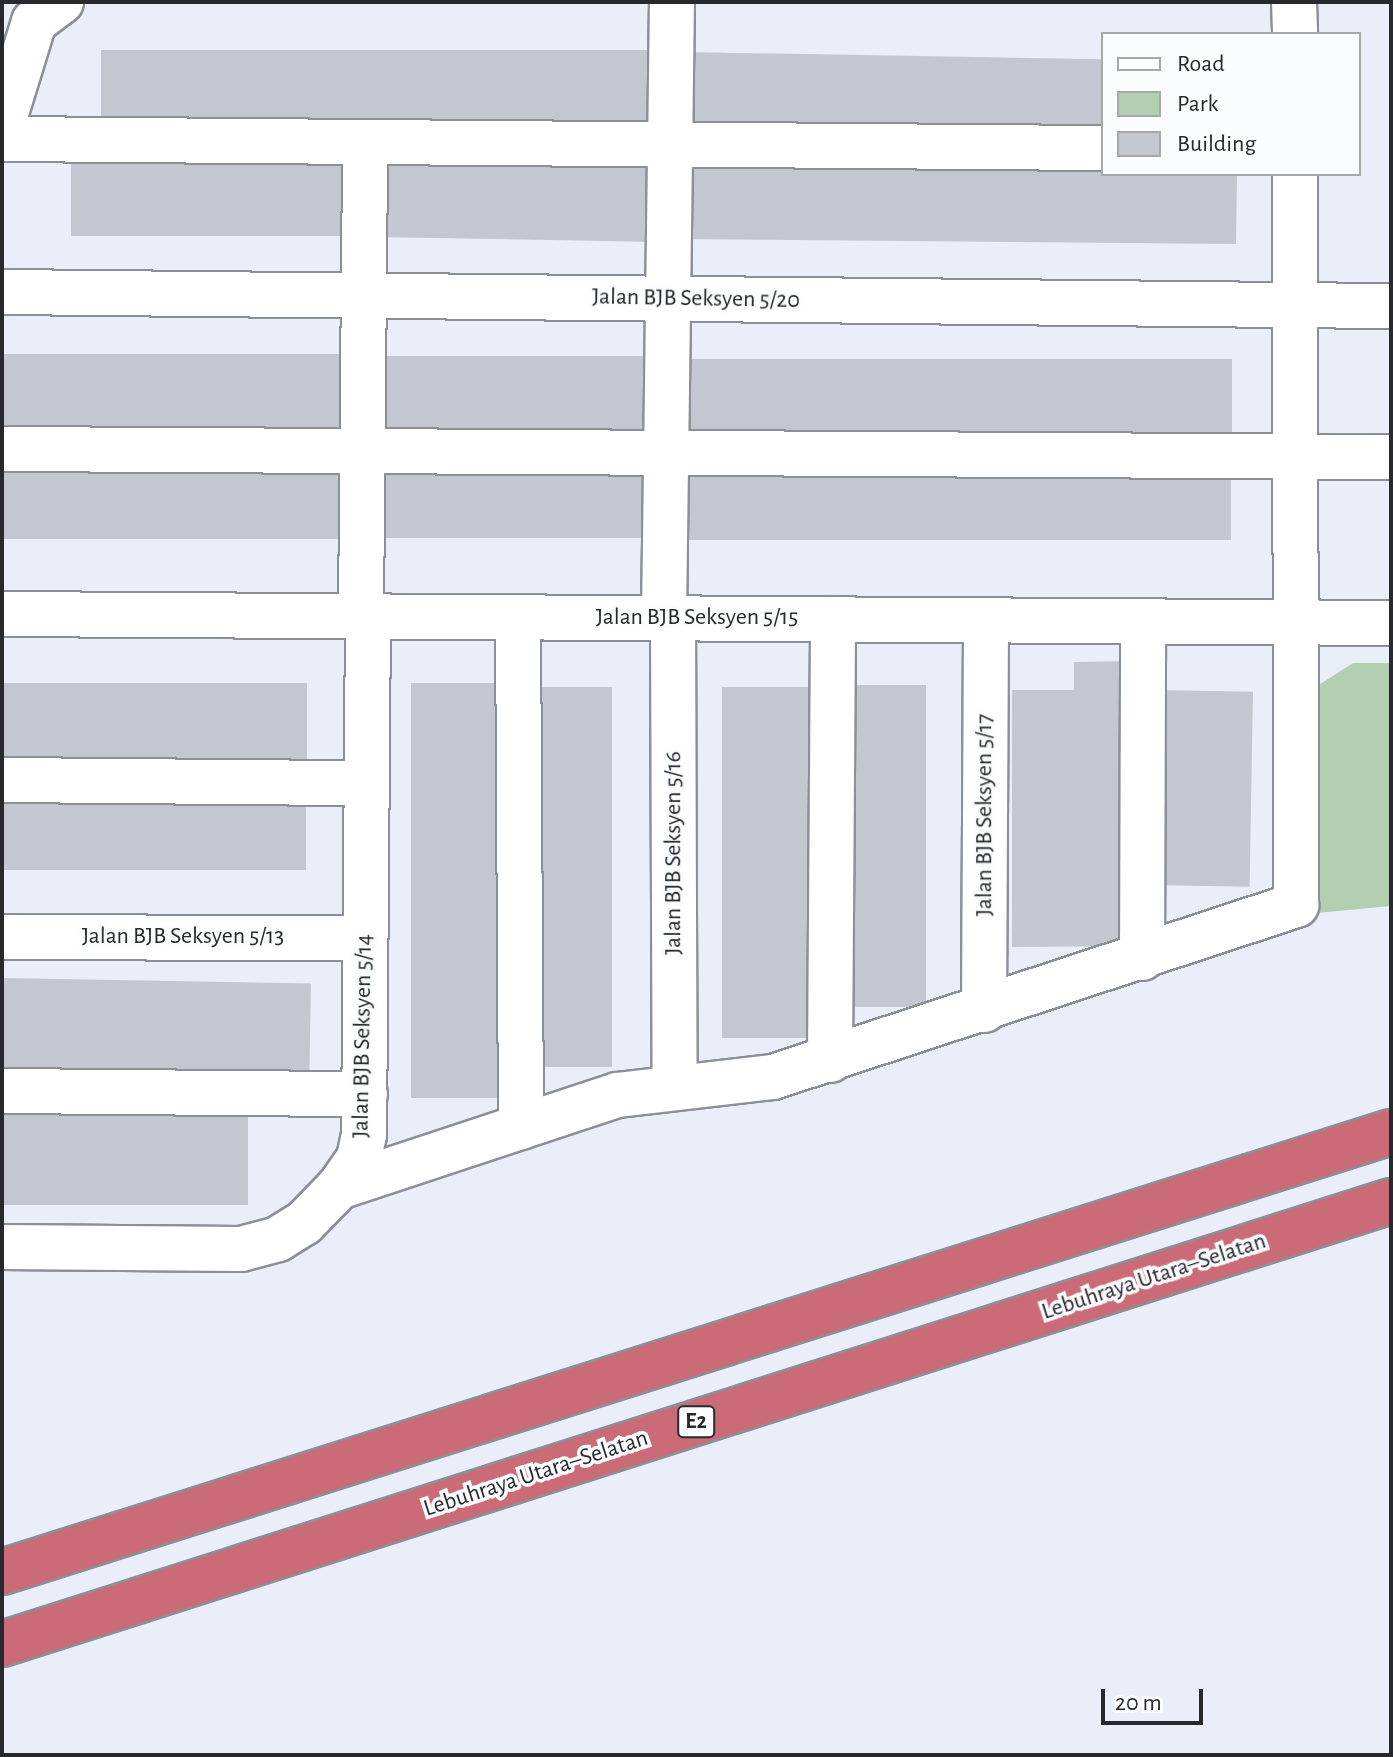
<!DOCTYPE html>
<meta charset="utf-8">
<style>
body{margin:0}
#map{position:relative;width:1393px;height:1757px;overflow:hidden;background:#eaeef8;font-family:"Alegreya Sans",sans-serif}
div>[style]{position:absolute}
[style*='--x']{left:calc(var(--x)*1px);top:calc(var(--y)*1px);width:calc(var(--w)*1px);rotate:calc(var(--a)*1deg)}
.green>*{inset:0;background:#b2cfb1}
.building>*{inset:0;background:#c3c7d0;transform-origin:0 0}
.roads{filter:drop-shadow(2px 0 #8b8f97) drop-shadow(-2px 0 #8b8f97) drop-shadow(0 2px #8b8f97) drop-shadow(0 -2px #8b8f97)}
.minor>*{height:44px;margin:-22px;padding:0 22px;transform-origin:22px;border-radius:22px;background:#fff}
.highway>*{height:44px;margin:-22px;padding:0 22px;transform-origin:22px;border-radius:22px;background:#ca6b77}
span{translate:-50% -50%;white-space:nowrap;text-align:center;line-height:1.15;-webkit-text-stroke:7px #fbfcfe;paint-order:stroke}
.shield-label span{padding:2px 6px;background:#fbfcfe;border:2px solid;border-radius:6px;-webkit-text-stroke-width:0}
.shield-label{font-size:22px;color:#27292c;font-weight:700}
.street-label{font-size:24px;color:#27292c}
.frame{position:absolute;inset:0;border:4px solid #27292c;pointer-events:none}
.legend{position:absolute;left:1101px;top:32px;width:260px;height:144px;box-sizing:border-box;background:#fbfcfe;border:2px solid #a6a8aa;margin:0;padding:10px 14px;list-style:none;font-size:24px;color:#27292c}
.legend li{display:flex;align-items:center;gap:16px;height:40px}
.legend b{width:40px;border:2px solid #a6a8aa}
.scale{position:absolute;left:1101px;top:1689px;width:102px;height:36px;box-sizing:border-box;border:4px solid #27292c;border-top:0;padding-left:10px;font-size:24px;line-height:28px;white-space:nowrap;color:#27292c;-webkit-text-stroke:6px #fbfcfe;paint-order:stroke}
</style>
<div id="map">
<div class="green">
<div style="clip-path:polygon(1353px 663px,1391px 663px,1391px 906px,1317px 913px,1317px 686px)"></div>
</div>
<div class="building">
<div style="left:101px;top:50px;width:556px;height:80px"></div>
<div style="left:684px;top:52px;width:419px;height:79px;rotate:1deg"></div>
<div style="left:351px;top:154px;width:82px;height:280px;rotate:90deg"></div>
<div style="left:375px;top:154px;width:284px;height:83px;rotate:1deg"></div>
<div style="clip-path:polygon(680px 158px,1103px 162px,1103px 174px,1237px 174px,1236px 244px,679px 239px)"></div>
<div style="left:2px;top:354px;width:347px;height:75px"></div>
<div style="left:378px;top:356px;width:274px;height:85px"></div>
<div style="left:682px;top:359px;width:550px;height:83px"></div>
<div style="left:2px;top:458px;width:347px;height:81px"></div>
<div style="left:377px;top:465px;width:275px;height:73px"></div>
<div style="left:684px;top:467px;width:547px;height:73px"></div>
<div style="clip-path:polygon(1132px 661px,1131px 946px,1012px 947px,1012px 690px,1074px 690px,1074px 662px)"></div>
<div style="left:2px;top:683px;width:305px;height:83px"></div>
<div style="left:506px;top:683px;width:415px;height:95px;rotate:90deg"></div>
<div style="left:926px;top:685px;width:322px;height:83px;rotate:90deg"></div>
<div style="left:612px;top:687px;width:380px;height:80px;rotate:90deg"></div>
<div style="left:722px;top:687px;width:94px;height:351px"></div>
<div style="left:1155px;top:690px;width:98px;height:195px;rotate:1deg"></div>
<div style="left:2px;top:794px;width:304px;height:76px"></div>
<div style="left:2px;top:978px;width:309px;height:102px;rotate:1deg"></div>
<div style="left:2px;top:1106px;width:246px;height:99px"></div>
</div>
<div class="roads">
<div class="minor">
<div style="--x:1294;--y:2;--w:32;--a:88"></div>
<div style="--x:2;--y:126;--w:109;--a:-72.9"></div>
<div style="--x:34;--y:22;--w:34;--a:-37"></div>
<div style="--x:2;--y:139;--w:1101;--a:0.47"></div>
<div style="--x:2;--y:292;--w:1389;--a:0.58"></div>
<div style="--x:2;--y:449;--w:1389;--a:0.33"></div>
<div style="--x:2;--y:614;--w:1389;--a:0.37"></div>
<div style="--x:361;--y:616;--w:474;--a:-89.5"></div>
<div style="--x:518;--y:617;--w:510;--a:89.66"></div>
<div style="--x:664;--y:618;--w:616;--a:-89.26"></div>
<div style="--x:673;--y:618;--w:470;--a:89.8"></div>
<div style="--x:2;--y:780;--w:365;--a:0.5"></div>
<div style="--x:2;--y:937;--w:363;--a:0.2"></div>
<div style="--x:1142;--y:958;--w:337;--a:-89.8"></div>
<div style="--x:984;--y:1010;--w:389;--a:-89.7"></div>
<div style="--x:830;--y:1060;--w:441;--a:-89.6"></div>
<div style="--x:2;--y:1091;--w:363;--a:0.5"></div>
<div style="--x:339;--y:1187;--w:293;--a:-18.3"></div>
<div style="--x:617;--y:1095;--w:157;--a:-6.6"></div>
<div style="--x:773;--y:1077;--w:551;--a:-18.2"></div>
<div style="--x:1296;--y:905;--w:731;--a:-90.08"></div>
<div style="--x:2;--y:1247;--w:239;--a:0.5"></div>
<div style="--x:241;--y:1249;--w:38;--a:-15"></div>
<div style="--x:278;--y:1239;--w:31;--a:-32"></div>
<div style="--x:304;--y:1223;--w:50;--a:-45.8"></div>
<div style="--x:339;--y:1187;--w:35;--a:-55"></div>
<div style="--x:359;--y:1158;--w:24;--a:-78"></div>
<div style="--x:364;--y:1135;--w:519;--a:-89.56"></div>
</div>
<div class="highway">
<div style="--x:2;--y:1572;--w:1457;--a:-17.58"></div>
<div style="--x:2;--y:1644;--w:1458;--a:-17.69"></div>
</div>
</div>
<div class="shield-label">
<span style="left:696px;top:1422px">E2</span>
</div>
<div class="street-label">
<span style="left:696px;top:299px;rotate:1deg">Jalan BJB Seksyen 5/20</span>
<span style="left:697px;top:618px">Jalan BJB Seksyen 5/15</span>
<span style="left:985px;top:815px;rotate:-90deg">Jalan BJB Seksyen 5/17</span>
<span style="left:674px;top:853px;rotate:-90deg">Jalan BJB Seksyen 5/16</span>
<span style="left:183px;top:937px">Jalan BJB Seksyen 5/13</span>
<span style="left:363px;top:1036px;rotate:-89deg">Jalan BJB Seksyen 5/14</span>
<span style="left:1154px;top:1277px;rotate:-18deg">Lebuhraya Utara–Selatan</span>
<span style="left:536px;top:1474px;rotate:-18deg">Lebuhraya Utara–Selatan</span>
</div>
<div class="frame"></div>
<ul class="legend">
<li><b style="height:10px;background:#fff"></b>Road</li>
<li><b style="height:22px;background:#b2cfb1"></b>Park</li>
<li><b style="height:22px;background:#c3c7d0"></b>Building</li>
</ul>
<div class="scale">20 m</div>
</div>
